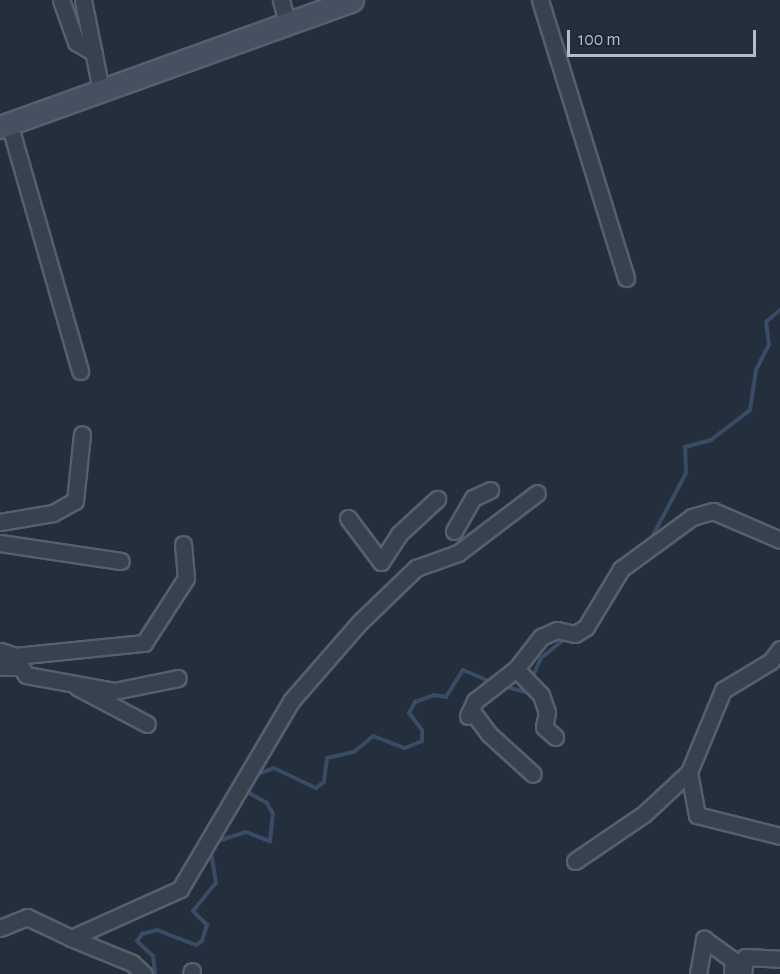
<!DOCTYPE html>
<style>
body{margin:0}
#map{position:relative;width:780px;height:974px;overflow:hidden;background:#242f3e;font-family:"Alegreya Sans",sans-serif}
div>[style]{position:absolute}
[style*='--x']{left:calc(var(--x)*1px);top:calc(var(--y)*1px);width:calc(var(--w)*1px);rotate:calc(var(--a)*1deg)}
.stream>*{height:4px;margin:-2px;padding:0 2px;transform-origin:2px;border-radius:2px;background:#394c67}
.roads{filter:drop-shadow(2px 0 #565f6c) drop-shadow(-2px 0 #565f6c) drop-shadow(0 2px #565f6c) drop-shadow(0 -2px #565f6c)}
.street>*{height:15px;margin:-7.5px;padding:0 7.5px;transform-origin:7.5px;border-radius:7.5px;background:#38414e}
.secondary>*{height:21px;margin:-10.5px;padding:0 10.5px;transform-origin:10.5px;border-radius:10.5px;background:#465061}
span{translate:-50% -50%;white-space:nowrap;text-align:center;line-height:1.15;-webkit-text-stroke:5px #1d2633;paint-order:stroke}
.scale{position:absolute;left:567px;top:30px;width:189px;height:27px;box-sizing:border-box;border:3px solid #b4bcc9;border-top:0;padding-left:8px;font-size:18px;line-height:21px;white-space:nowrap;color:#b4bcc9;-webkit-text-stroke:4px #1d2633;paint-order:stroke}
</style>
<div id="map">
<div class="stream">
<div style="--x:650;--y:541;--w:77;--a:-62.1"></div>
<div style="--x:686;--y:473;--w:26;--a:-92"></div>
<div style="--x:685;--y:447;--w:27;--a:-15"></div>
<div style="--x:711;--y:440;--w:49;--a:-37.6"></div>
<div style="--x:750;--y:410;--w:40;--a:-81.5"></div>
<div style="--x:756;--y:370;--w:28;--a:-63"></div>
<div style="--x:769;--y:345;--w:23;--a:-97"></div>
<div style="--x:766;--y:322;--w:18;--a:-41"></div>
<div style="--x:594;--y:600;--w:36;--a:-58"></div>
<div style="--x:534;--y:674;--w:17;--a:-66"></div>
<div style="--x:541;--y:658;--w:33;--a:-39"></div>
<div style="--x:503;--y:686;--w:27;--a:15"></div>
<div style="--x:252;--y:776;--w:23;--a:-20"></div>
<div style="--x:274;--y:768;--w:47;--a:25.5"></div>
<div style="--x:316;--y:788;--w:10;--a:-37"></div>
<div style="--x:324;--y:782;--w:24;--a:-83"></div>
<div style="--x:327;--y:758;--w:28;--a:-13"></div>
<div style="--x:354;--y:752;--w:25;--a:-40"></div>
<div style="--x:373;--y:736;--w:34;--a:21"></div>
<div style="--x:405;--y:748;--w:18;--a:-22"></div>
<div style="--x:422;--y:741;--w:11;--a:-90"></div>
<div style="--x:422;--y:730;--w:21;--a:-127"></div>
<div style="--x:409;--y:713;--w:13;--a:-61"></div>
<div style="--x:415;--y:702;--w:20;--a:-20"></div>
<div style="--x:434;--y:695;--w:12;--a:9"></div>
<div style="--x:446;--y:697;--w:32;--a:-58"></div>
<div style="--x:463;--y:670;--w:30;--a:23"></div>
<div style="--x:155;--y:974;--w:18;--a:-96"></div>
<div style="--x:153;--y:956;--w:22;--a:-137"></div>
<div style="--x:137;--y:941;--w:9;--a:-54"></div>
<div style="--x:142;--y:934;--w:16;--a:-15"></div>
<div style="--x:157;--y:930;--w:42;--a:21"></div>
<div style="--x:196;--y:945;--w:7;--a:-34"></div>
<div style="--x:202;--y:941;--w:17;--a:-73"></div>
<div style="--x:207;--y:925;--w:20;--a:-135"></div>
<div style="--x:193;--y:911;--w:36;--a:-51"></div>
<div style="--x:216;--y:883;--w:33;--a:-99"></div>
<div style="--x:211;--y:850;--w:11;--a:-52"></div>
<div style="--x:218;--y:841;--w:29;--a:-18"></div>
<div style="--x:246;--y:832;--w:26;--a:21"></div>
<div style="--x:270;--y:841;--w:27;--a:-84"></div>
<div style="--x:273;--y:814;--w:13;--a:-119"></div>
<div style="--x:267;--y:803;--w:21;--a:-151"></div>
<div style="--x:249;--y:793;--w:11;--a:-90"></div>
</div>
<div class="roads">
<div class="street">
<div style="--x:61;--y:0;--w:45;--a:70.3"></div>
<div style="--x:76;--y:42;--w:21;--a:31"></div>
<div style="--x:83;--y:0;--w:92;--a:78.7"></div>
<div style="--x:281;--y:0;--w:24;--a:75"></div>
<div style="--x:540;--y:0;--w:291;--a:72.8"></div>
<div style="--x:9;--y:123;--w:258;--a:74"></div>
<div style="--x:348;--y:518;--w:55;--a:53.1"></div>
<div style="--x:381;--y:562;--w:33;--a:-57"></div>
<div style="--x:399;--y:534;--w:52;--a:-42.6"></div>
<div style="--x:0;--y:522;--w:54;--a:-9.6"></div>
<div style="--x:53;--y:513;--w:25;--a:-29"></div>
<div style="--x:75;--y:501;--w:67;--a:-84"></div>
<div style="--x:454;--y:531;--w:38;--a:-60"></div>
<div style="--x:473;--y:498;--w:19;--a:-25"></div>
<div style="--x:0;--y:543;--w:122;--a:8.5"></div>
<div style="--x:0;--y:651;--w:16;--a:18"></div>
<div style="--x:15;--y:656;--w:130;--a:-5.8"></div>
<div style="--x:144;--y:643;--w:77;--a:-57.1"></div>
<div style="--x:186;--y:578;--w:34;--a:-95"></div>
<div style="--x:0;--y:667;--w:21;--a:0"></div>
<div style="--x:21;--y:667;--w:9;--a:58"></div>
<div style="--x:26;--y:675;--w:89;--a:10.3"></div>
<div style="--x:114;--y:691;--w:65;--a:-11.5"></div>
<div style="--x:516;--y:669;--w:36;--a:46"></div>
<div style="--x:541;--y:695;--w:18;--a:71"></div>
<div style="--x:547;--y:712;--w:15;--a:101"></div>
<div style="--x:544;--y:727;--w:15;--a:42"></div>
<div style="--x:77;--y:687;--w:79;--a:27.9"></div>
<div style="--x:471;--y:710;--w:30;--a:53"></div>
<div style="--x:489;--y:734;--w:59;--a:42.3"></div>
<div style="--x:468;--y:716;--w:17;--a:-65"></div>
<div style="--x:475;--y:701;--w:52;--a:-38"></div>
<div style="--x:516;--y:669;--w:41;--a:-52"></div>
<div style="--x:541;--y:637;--w:17;--a:-24"></div>
<div style="--x:557;--y:630;--w:18;--a:13"></div>
<div style="--x:575;--y:634;--w:13;--a:-32"></div>
<div style="--x:586;--y:627;--w:68;--a:-58.9"></div>
<div style="--x:621;--y:569;--w:88;--a:-36.2"></div>
<div style="--x:692;--y:517;--w:22;--a:-16"></div>
<div style="--x:713;--y:511;--w:73;--a:23.4"></div>
<div style="--x:689;--y:772;--w:44;--a:79.5"></div>
<div style="--x:697;--y:815;--w:86;--a:14.2"></div>
<div style="--x:575;--y:861;--w:83;--a:-34.3"></div>
<div style="--x:644;--y:814;--w:62;--a:-43"></div>
<div style="--x:689;--y:772;--w:89;--a:-67.5"></div>
<div style="--x:723;--y:690;--w:56;--a:-31.1"></div>
<div style="--x:771;--y:661;--w:15;--a:-53"></div>
<div style="--x:0;--y:928;--w:29;--a:-22"></div>
<div style="--x:27;--y:917;--w:49;--a:25.5"></div>
<div style="--x:71;--y:938;--w:120;--a:-24.2"></div>
<div style="--x:180;--y:889;--w:218;--a:-59.4"></div>
<div style="--x:291;--y:701;--w:105;--a:-48.9"></div>
<div style="--x:360;--y:622;--w:78;--a:-44"></div>
<div style="--x:416;--y:568;--w:45;--a:-19.7"></div>
<div style="--x:458;--y:553;--w:99;--a:-37.2"></div>
<div style="--x:71;--y:938;--w:66;--a:22.3"></div>
<div style="--x:132;--y:963;--w:16;--a:43"></div>
<div style="--x:191;--y:974;--w:3;--a:-72"></div>
<div style="--x:698;--y:974;--w:36;--a:-80"></div>
<div style="--x:704;--y:939;--w:36;--a:36"></div>
<div style="--x:733;--y:960;--w:14;--a:94"></div>
<div style="--x:743;--y:974;--w:17;--a:-83"></div>
<div style="--x:745;--y:957;--w:35;--a:3"></div>
</div>
<div class="secondary">
<div style="--x:0;--y:127;--w:374;--a:-19.8"></div>
</div>
</div>
<div class="scale">100 m</div>
</div>
